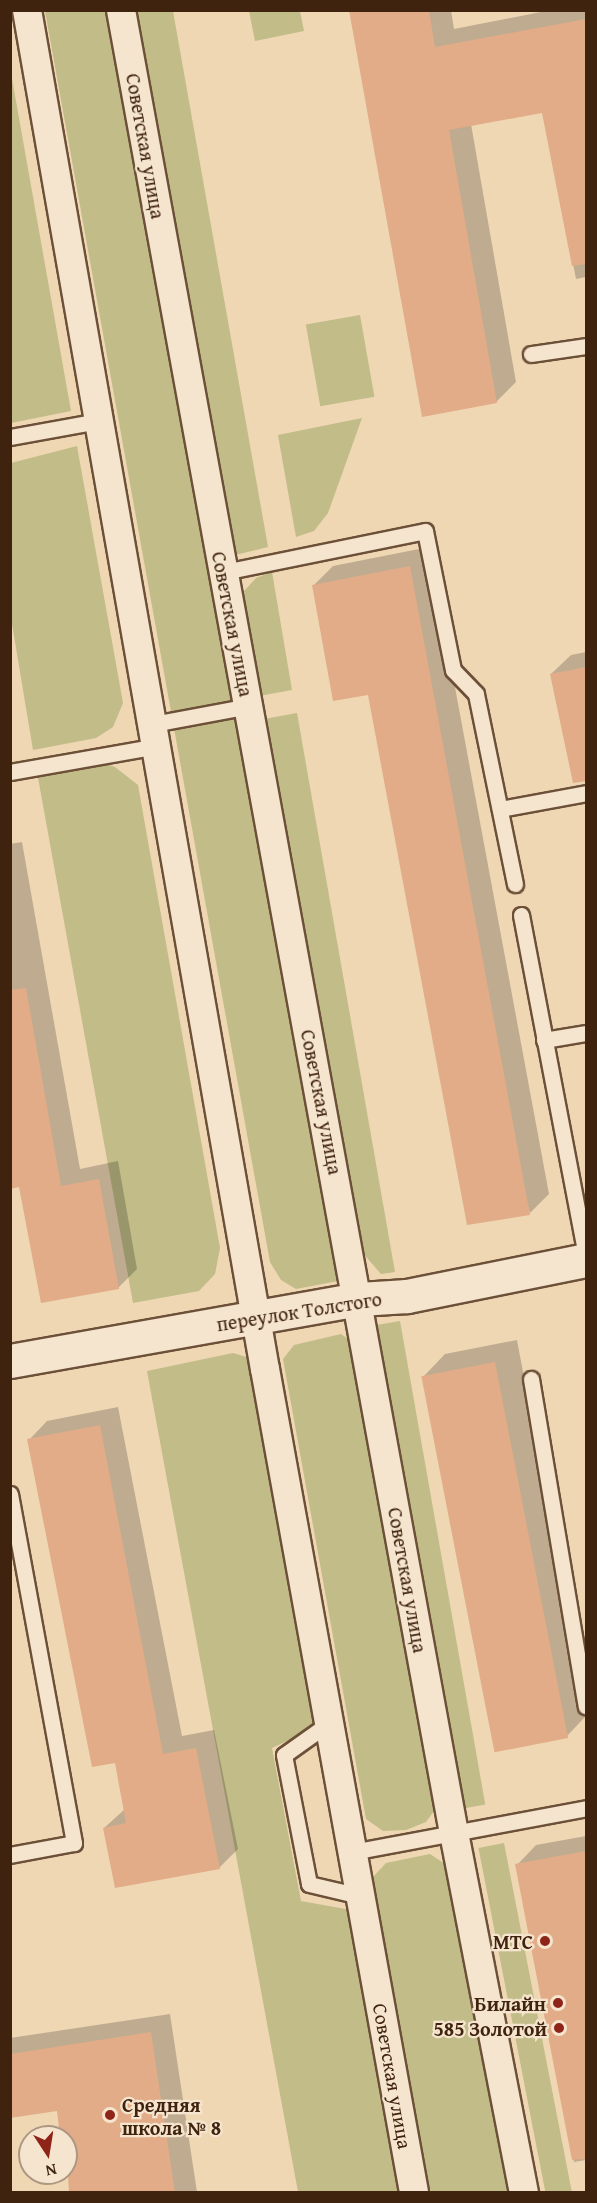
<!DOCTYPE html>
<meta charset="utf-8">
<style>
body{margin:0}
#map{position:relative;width:597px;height:2203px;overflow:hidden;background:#efd7b4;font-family:"Gentium Book Plus",serif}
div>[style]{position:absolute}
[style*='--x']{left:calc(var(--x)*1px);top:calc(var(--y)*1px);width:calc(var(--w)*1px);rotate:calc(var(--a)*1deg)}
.green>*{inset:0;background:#c1bc88;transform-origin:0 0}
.shadow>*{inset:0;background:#0003}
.building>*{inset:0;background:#e1ac87;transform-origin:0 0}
.roads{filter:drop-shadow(2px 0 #6c5038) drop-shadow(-2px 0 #6c5038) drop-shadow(0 2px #6c5038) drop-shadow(0 -2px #6c5038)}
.service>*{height:15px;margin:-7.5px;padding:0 7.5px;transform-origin:7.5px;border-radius:7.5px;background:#f5e5ce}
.minor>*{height:28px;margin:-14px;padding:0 14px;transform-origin:14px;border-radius:14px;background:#f5e5ce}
.tertiary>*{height:33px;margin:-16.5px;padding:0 16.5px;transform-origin:16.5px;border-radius:16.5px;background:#f5e5ce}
.dots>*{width:16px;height:16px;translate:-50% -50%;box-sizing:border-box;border:3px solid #f5e5ce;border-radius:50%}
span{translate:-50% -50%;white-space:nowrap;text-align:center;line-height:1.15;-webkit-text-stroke:4.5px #f5e5ce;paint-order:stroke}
.street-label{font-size:20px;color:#40230f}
.poi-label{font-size:20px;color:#40230f;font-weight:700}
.right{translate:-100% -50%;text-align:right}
.left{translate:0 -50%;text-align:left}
.frame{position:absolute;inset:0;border:12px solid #40230f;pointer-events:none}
.north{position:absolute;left:18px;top:2125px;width:60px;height:60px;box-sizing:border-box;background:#f5e5ce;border:2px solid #ad9782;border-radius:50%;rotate:168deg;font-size:16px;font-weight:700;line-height:24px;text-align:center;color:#40230f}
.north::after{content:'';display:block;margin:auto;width:21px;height:27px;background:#8f2418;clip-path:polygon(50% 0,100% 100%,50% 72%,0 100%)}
</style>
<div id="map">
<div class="green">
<div style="clip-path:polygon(45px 11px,106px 11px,338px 1281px,296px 1289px,281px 1280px,270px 1262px)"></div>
<div style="clip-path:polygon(133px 11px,173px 11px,268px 547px,235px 555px)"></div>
<div style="clip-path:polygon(249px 11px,300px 11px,304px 31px,255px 41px)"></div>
<div style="clip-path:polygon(11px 73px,71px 411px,11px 423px,10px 423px)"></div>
<div style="left:360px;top:315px;width:83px;height:55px;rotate:80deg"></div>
<div style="clip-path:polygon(362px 418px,328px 513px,314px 531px,296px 537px,278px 435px)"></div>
<div style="clip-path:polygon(77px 446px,123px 703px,113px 727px,96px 738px,33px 750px,11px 618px,11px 463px)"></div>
<div style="clip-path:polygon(272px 572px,292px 690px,259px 696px,242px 605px,244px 591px,256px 578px)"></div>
<div style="clip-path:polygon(297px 713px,395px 1272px,381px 1274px,362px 1252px,264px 719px)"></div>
<div style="clip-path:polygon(93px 759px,115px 767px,138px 785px,220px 1248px,215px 1274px,199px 1291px,133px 1303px,37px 772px)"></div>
<div style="left:400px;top:1321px;width:491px;height:25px;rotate:80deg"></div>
<div style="clip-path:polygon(341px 1334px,355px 1344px,437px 1807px,426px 1822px,406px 1830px,383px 1831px,366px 1819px,283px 1359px,294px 1345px)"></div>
<div style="clip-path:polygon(233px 1353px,250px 1358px,318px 1727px,272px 1748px,301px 1901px,351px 1910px,403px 2192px,298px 2192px,147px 1371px)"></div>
<div style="left:504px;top:1843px;width:355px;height:26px;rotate:79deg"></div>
<div style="clip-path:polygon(430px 1854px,445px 1864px,508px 2192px,430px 2192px,373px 1877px,386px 1863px)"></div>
</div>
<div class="shadow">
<div style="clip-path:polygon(350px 10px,451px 10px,454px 29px,551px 10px,586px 10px,586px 277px,576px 279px,543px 111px,471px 124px,516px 382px,496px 402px)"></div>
<div style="clip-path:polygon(429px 547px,549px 1194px,530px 1213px,370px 693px,314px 585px,333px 566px)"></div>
<div style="clip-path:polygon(586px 652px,586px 754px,569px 757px,551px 674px,571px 655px)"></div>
<div style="clip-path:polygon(22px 842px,80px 1169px,118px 1161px,137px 1269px,118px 1288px,20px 1185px,10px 1187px,10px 844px)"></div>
<div style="clip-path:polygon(517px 1340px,586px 1706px,586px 1716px,566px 1737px,423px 1377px,445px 1354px)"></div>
<div style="clip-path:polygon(118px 1407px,182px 1736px,214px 1730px,238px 1849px,219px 1868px,104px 1828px,125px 1809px,116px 1761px,29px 1440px,47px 1421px)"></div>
<div style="clip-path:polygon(586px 1836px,586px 2160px,574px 2162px,517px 1865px,536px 1845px)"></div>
<div style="clip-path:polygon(170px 2014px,197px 2192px,70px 2192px,66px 2137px,62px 2137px,58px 2109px,10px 2116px,10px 2038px)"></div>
</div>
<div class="building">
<div style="clip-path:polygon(349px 10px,429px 10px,435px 47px,586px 19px,586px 264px,572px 266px,542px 113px,449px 130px,497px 403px,422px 417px)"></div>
<div style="clip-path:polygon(410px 566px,530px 1215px,467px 1225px,368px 695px,333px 701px,312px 585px)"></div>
<div style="clip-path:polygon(586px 667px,586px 781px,573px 783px,550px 674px)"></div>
<div style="clip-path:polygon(26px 988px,61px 1186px,99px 1179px,119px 1289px,41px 1303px,19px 1187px,10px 1189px,10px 990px)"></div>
<div style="left:495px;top:1362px;width:383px;height:75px;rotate:79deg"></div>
<div style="clip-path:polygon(100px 1425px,163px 1754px,196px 1748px,220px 1869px,115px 1888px,103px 1828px,126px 1823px,115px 1763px,92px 1767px,27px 1439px)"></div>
<div style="clip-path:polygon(586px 1851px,586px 2159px,572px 2160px,515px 1864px)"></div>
<div style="clip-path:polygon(151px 2032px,175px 2193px,69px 2193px,66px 2137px,60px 2137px,57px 2111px,10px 2118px,10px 2054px)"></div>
</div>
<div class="roads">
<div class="service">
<div style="--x:531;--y:354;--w:56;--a:-8.3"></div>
<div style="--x:10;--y:437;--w:90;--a:-10.2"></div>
<div style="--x:224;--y:572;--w:205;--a:-11.5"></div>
<div style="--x:425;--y:531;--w:142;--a:78.6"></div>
<div style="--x:453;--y:670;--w:33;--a:46"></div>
<div style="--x:476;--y:694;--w:194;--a:78.4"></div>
<div style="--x:153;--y:724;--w:98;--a:-10.6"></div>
<div style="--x:10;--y:772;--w:149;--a:-10"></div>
<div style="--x:500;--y:809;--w:87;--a:-10.5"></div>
<div style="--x:521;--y:915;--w:348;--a:79.2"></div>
<div style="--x:544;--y:1040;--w:43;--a:-9.5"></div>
<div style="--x:531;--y:1379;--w:332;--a:80.5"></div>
<div style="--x:10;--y:1494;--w:355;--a:79.6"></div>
<div style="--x:74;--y:1843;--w:65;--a:169.4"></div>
<div style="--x:329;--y:1723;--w:55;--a:144.6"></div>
<div style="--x:284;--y:1755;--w:131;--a:79"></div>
<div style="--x:309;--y:1884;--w:52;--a:13.2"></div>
<div style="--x:352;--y:1852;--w:238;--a:-10.6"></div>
</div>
<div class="minor">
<div style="--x:27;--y:10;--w:1380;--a:80.07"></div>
<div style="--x:265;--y:1369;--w:836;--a:79.74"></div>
<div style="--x:121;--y:10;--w:1853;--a:79.65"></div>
<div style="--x:454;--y:1833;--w:366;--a:79"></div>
</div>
<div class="tertiary">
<div style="--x:10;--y:1361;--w:354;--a:-10.1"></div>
<div style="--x:359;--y:1299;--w:48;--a:-3.6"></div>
<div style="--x:407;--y:1296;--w:183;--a:-11.4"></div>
</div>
</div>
<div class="dots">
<div style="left:545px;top:1941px;background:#8f2418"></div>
<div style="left:558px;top:2003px;background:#8f2418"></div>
<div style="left:559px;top:2028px;background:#8f2418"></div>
<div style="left:110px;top:2115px;background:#8f2418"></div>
</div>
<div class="street-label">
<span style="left:146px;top:146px;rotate:80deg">Советская улица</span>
<span style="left:233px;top:624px;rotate:79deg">Советская улица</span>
<span style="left:322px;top:1102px;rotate:79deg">Советская улица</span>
<span style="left:299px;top:1311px;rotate:-9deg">переулок Толстого</span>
<span style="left:408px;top:1580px;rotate:80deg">Советская улица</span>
<span style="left:393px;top:2076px;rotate:80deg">Советская улица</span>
</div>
<div class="poi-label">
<span class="right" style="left:533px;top:1941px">МТС</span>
<span class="right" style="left:546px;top:2003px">Билайн</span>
<span class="right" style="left:547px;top:2028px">585 Золотой</span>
<span class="left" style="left:122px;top:2116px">Средняя<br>школа № 8</span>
</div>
<div class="frame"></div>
<div class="north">N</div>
</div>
